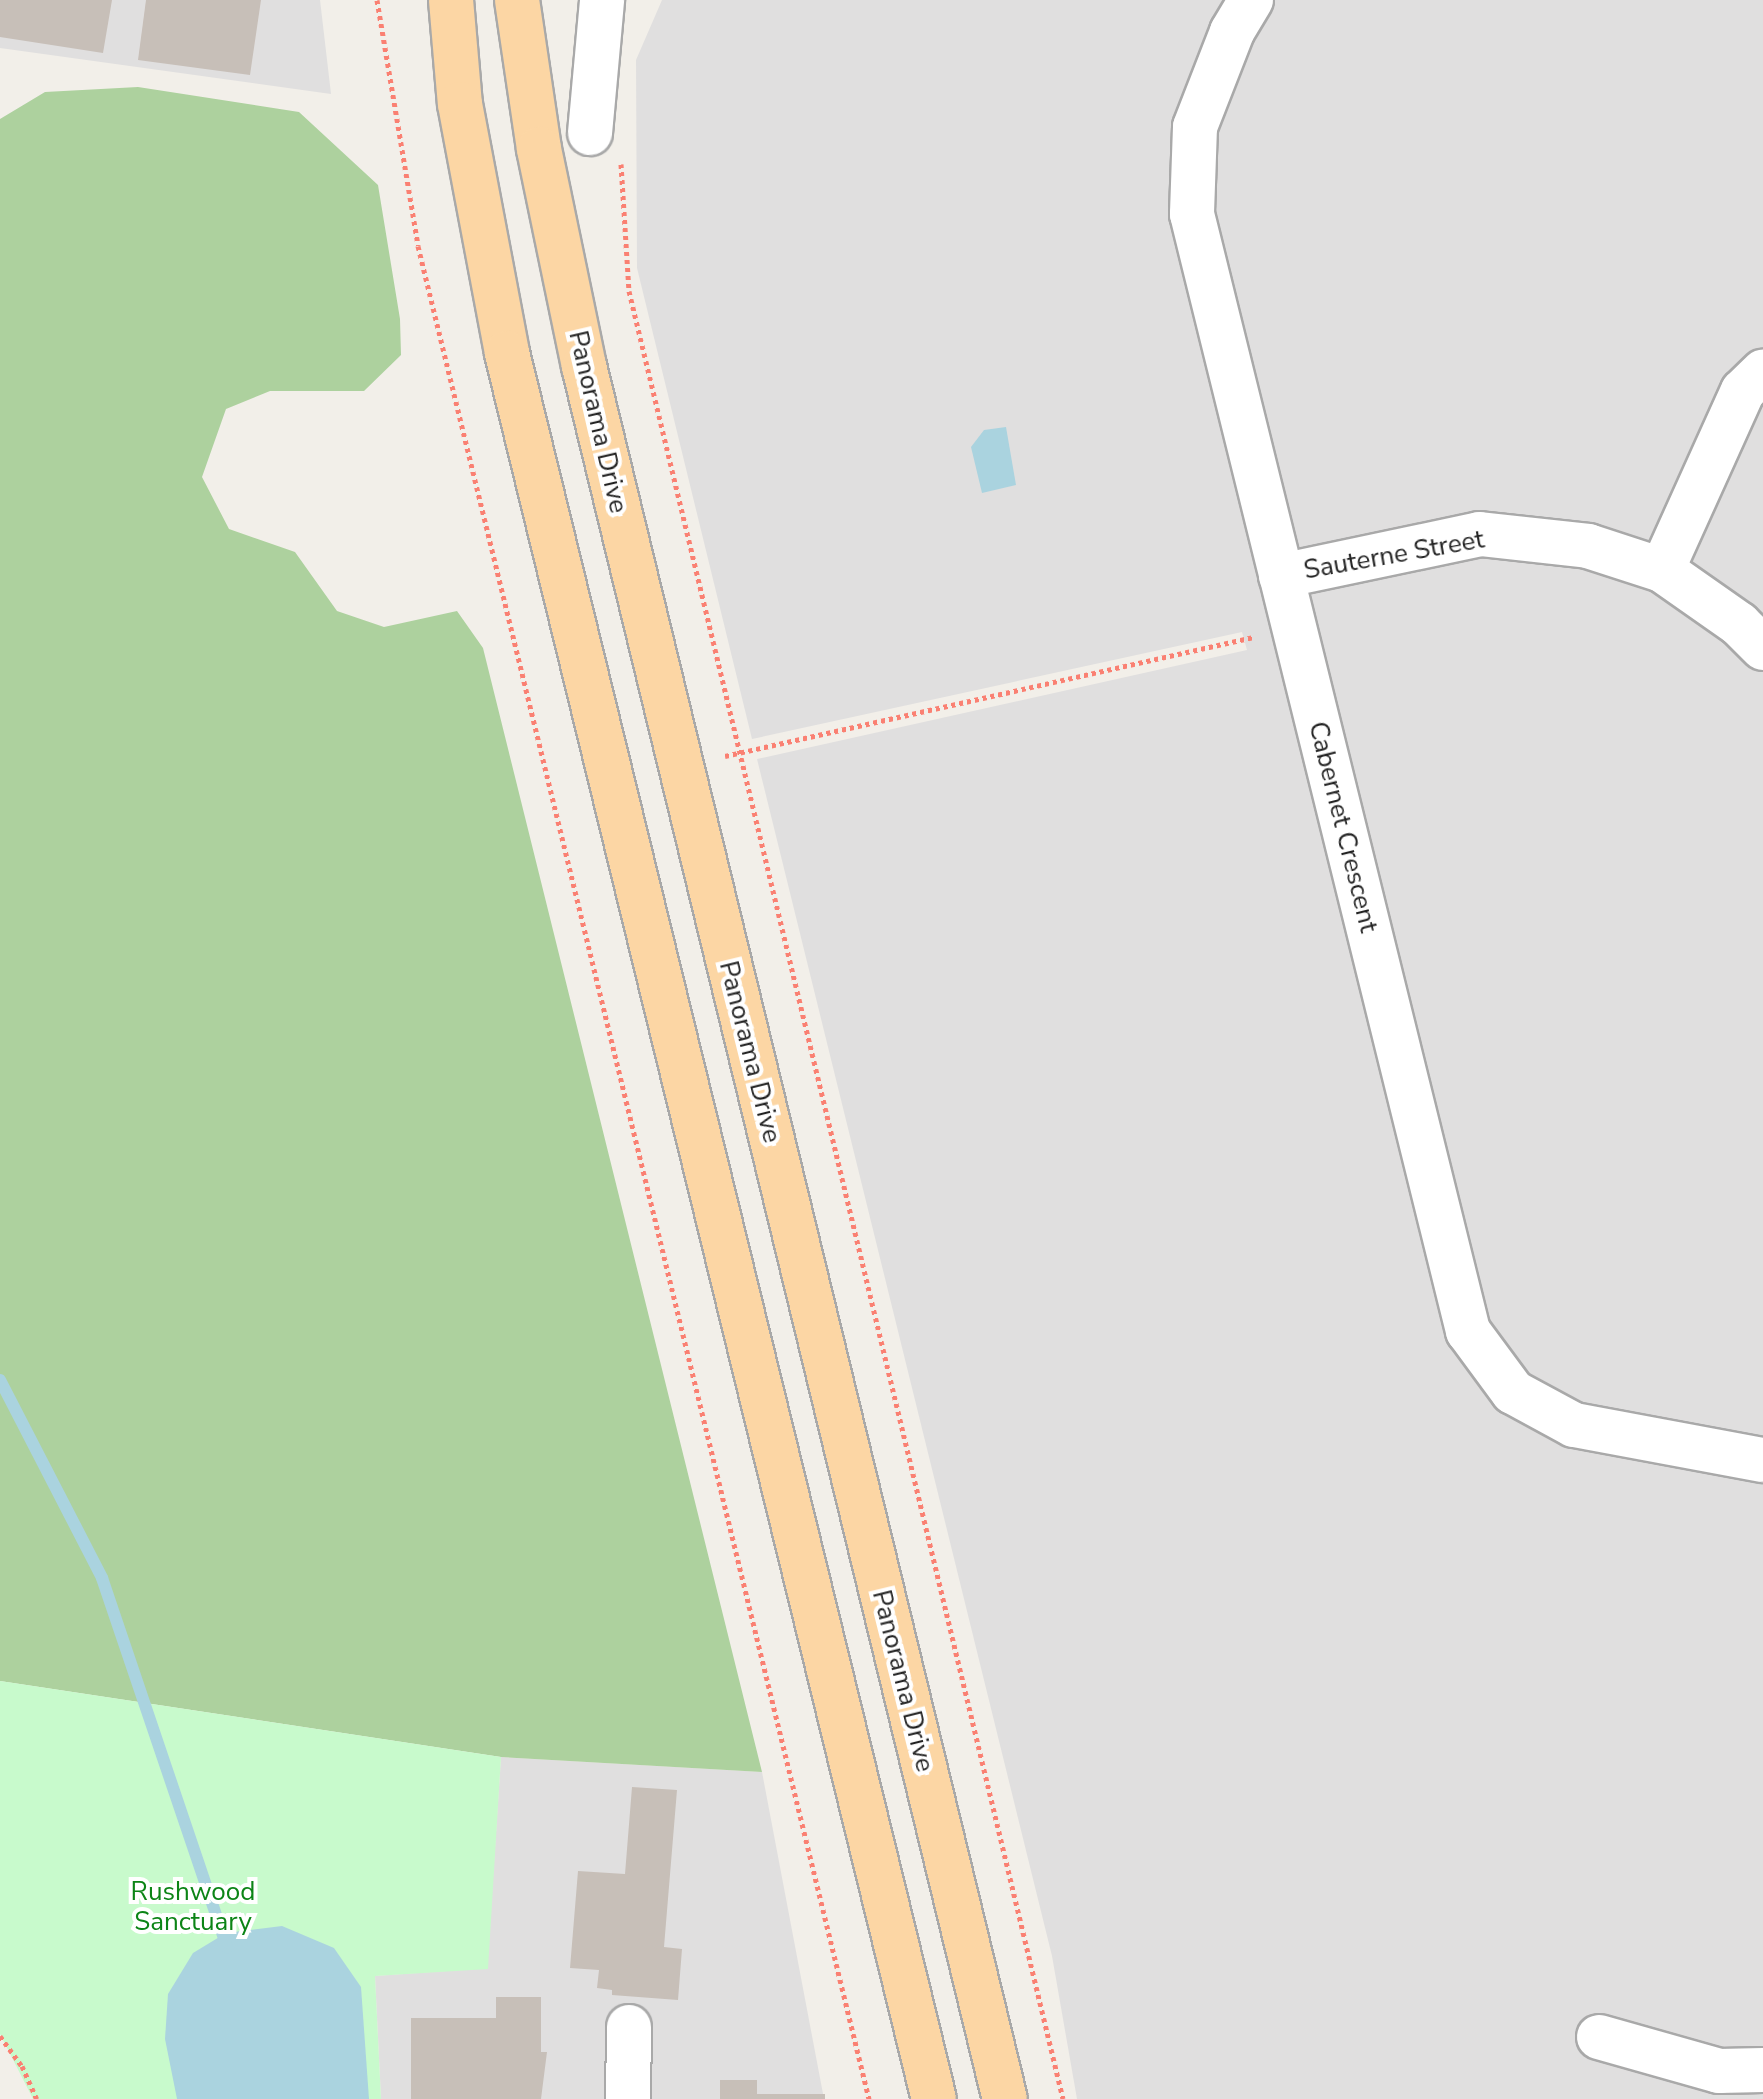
<!DOCTYPE html>
<style>
body{margin:0}
#map{position:relative;width:1763px;height:2099px;overflow:hidden;background:#f2efe9;font-family:"Nunito Sans",sans-serif}
div>[style]{position:absolute}
[style*='--x']{left:calc(var(--x)*1px);top:calc(var(--y)*1px);width:calc(var(--w)*1px);rotate:calc(var(--a)*1deg)}
.residential>*{inset:0;background:#e0dfdf}
.forest>*{inset:0;background:#add19e}
.park>*{inset:0;background:#c8facc}
.water>*{inset:0;background:#aad3df}
.stream>*{height:12px;margin:-6px;padding:0 6px;transform-origin:6px;border-radius:6px;background:#aad3df}
.building>*{inset:0;background:#c7bfb8}
.path>*{height:5px;margin-top:-2.5px;transform-origin:0;background:repeating-linear-gradient(90deg,#fa8072 0 4px,transparent 0 8px)}
.roads{filter:drop-shadow(2px 0 #a9a9a9) drop-shadow(-2px 0 #a9a9a9) drop-shadow(0 2px #a9a9a9) drop-shadow(0 -2px #a9a9a9)}
.minor>*{height:44px;margin:-22px;padding:0 22px;transform-origin:22px;border-radius:22px;background:#fff}
.major>*{height:44px;margin:-22px;padding:0 22px;transform-origin:22px;border-radius:22px;background:#fcd6a4}
span{translate:-50% -50%;white-space:nowrap;text-align:center;line-height:1.15;-webkit-text-stroke:8px #fff;paint-order:stroke}
.street-label{font-size:26px;color:#222}
.park-label{font-size:26px;color:#0c8416}
</style>
<div id="map">
<div class="residential">
<div style="clip-path:polygon(0 0,320px 0,331px 94px,0 48px)"></div>
<div style="clip-path:polygon(662px 0,1763px 0,1763px 2099px,1077px 2099px,1052px 1956px,757px 759px,1247px 650px,1242px 632px,752px 739px,637px 268px,636px 60px)"></div>
<div style="clip-path:polygon(501px 1757px,762px 1772px,824px 2099px,381px 2099px,375px 1976px,487px 1968px)"></div>
</div>
<div class="forest">
<div style="clip-path:polygon(138px 87px,299px 112px,378px 185px,400px 319px,401px 355px,364px 391px,270px 391px,226px 409px,202px 477px,229px 529px,295px 552px,337px 611px,384px 627px,457px 611px,483px 648px,762px 1772px,501px 1757px,0 1681px,0 119px,45px 92px)"></div>
</div>
<div class="park">
<div style="clip-path:polygon(0 1681px,501px 1757px,488px 1969px,375px 1976px,381px 2099px,33px 2099px,0 2034px)"></div>
</div>
<div class="water">
<div style="clip-path:polygon(1006px 427px,1016px 485px,982px 493px,971px 447px,984px 430px)"></div>
<div style="clip-path:polygon(282px 1926px,334px 1948px,361px 1987px,369px 2099px,177px 2099px,165px 2039px,168px 1994px,193px 1953px,226px 1933px)"></div>
</div>
<div class="stream">
<div style="--x:0;--y:1380;--w:223;--a:62.7"></div>
<div style="--x:102;--y:1578;--w:390;--a:71.3"></div>
</div>
<div class="building">
<div style="clip-path:polygon(0 0,112px 0,103px 53px,0 37px)"></div>
<div style="clip-path:polygon(146px 0,261px 0,250px 75px,138px 60px)"></div>
<div style="clip-path:polygon(632px 1787px,677px 1790px,664px 1947px,682px 1949px,678px 2000px,612px 1995px,612px 1990px,597px 1988px,599px 1970px,570px 1968px,578px 1871px,625px 1874px)"></div>
<div style="clip-path:polygon(496px 1997px,541px 1997px,541px 2052px,547px 2052px,541px 2099px,411px 2099px,411px 2018px,496px 2018px)"></div>
<div style="clip-path:polygon(720px 2080px,757px 2080px,757px 2094px,825px 2094px,825px 2099px,720px 2099px)"></div>
</div>
<div class="path">
<div style="--x:377;--y:0;--w:249;--a:80.5"></div>
<div style="--x:418;--y:246;--w:1907;--a:76.32"></div>
<div style="--x:621;--y:164;--w:127;--a:86.4"></div>
<div style="--x:629;--y:291;--w:1859;--a:76.5"></div>
<div style="--x:725;--y:756;--w:542;--a:-12.68"></div>
<div style="--x:0;--y:2036;--w:37;--a:54"></div>
<div style="--x:22;--y:2066;--w:36;--a:66"></div>
</div>
<div class="roads">
<div class="minor">
<div style="--x:1251;--y:0;--w:37;--a:121"></div>
<div style="--x:1232;--y:32;--w:102;--a:111.3"></div>
<div style="--x:1195;--y:127;--w:87;--a:92"></div>
<div style="--x:1192;--y:214;--w:1151;--a:76.12"></div>
<div style="--x:1468;--y:1331;--w:76;--a:53.6"></div>
<div style="--x:1513;--y:1392;--w:69;--a:28.4"></div>
<div style="--x:1574;--y:1425;--w:192;--a:10.5"></div>
<div style="--x:590;--y:133;--w:134;--a:-84.8"></div>
<div style="--x:1662;--y:570;--w:196;--a:-65.7"></div>
<div style="--x:1743;--y:391;--w:28;--a:-44"></div>
<div style="--x:1281;--y:576;--w:203;--a:-11.9"></div>
<div style="--x:1480;--y:534;--w:109;--a:6.3"></div>
<div style="--x:1588;--y:546;--w:78;--a:18"></div>
<div style="--x:1662;--y:570;--w:94;--a:35"></div>
<div style="--x:1739;--y:624;--w:34;--a:45"></div>
<div style="--x:1599;--y:2037;--w:125;--a:15.8"></div>
<div style="--x:1719;--y:2071;--w:44;--a:-1.3"></div>
<div style="--x:628;--y:2099;--w:72;--a:-89.2"></div>
</div>
<div class="major">
<div style="--x:451;--y:0;--w:104;--a:85.1"></div>
<div style="--x:460;--y:104;--w:253;--a:79.3"></div>
<div style="--x:507;--y:353;--w:1797;--a:76.26"></div>
<div style="--x:517;--y:0;--w:151;--a:81.6"></div>
<div style="--x:539;--y:149;--w:222;--a:78.3"></div>
<div style="--x:584;--y:366;--w:1783;--a:76.35"></div>
</div>
</div>
<div class="street-label">
<span style="left:598px;top:422px;rotate:77deg">Panorama Drive</span>
<span style="left:1394px;top:555px;rotate:-10deg">Sauterne Street</span>
<span style="left:1343px;top:827px;rotate:76deg">Cabernet Crescent</span>
<span style="left:750px;top:1052px;rotate:76deg">Panorama Drive</span>
<span style="left:903px;top:1681px;rotate:76deg">Panorama Drive</span>
</div>
<div class="park-label">
<span style="left:193px;top:1907px">Rushwood<br>Sanctuary</span>
</div>
</div>
